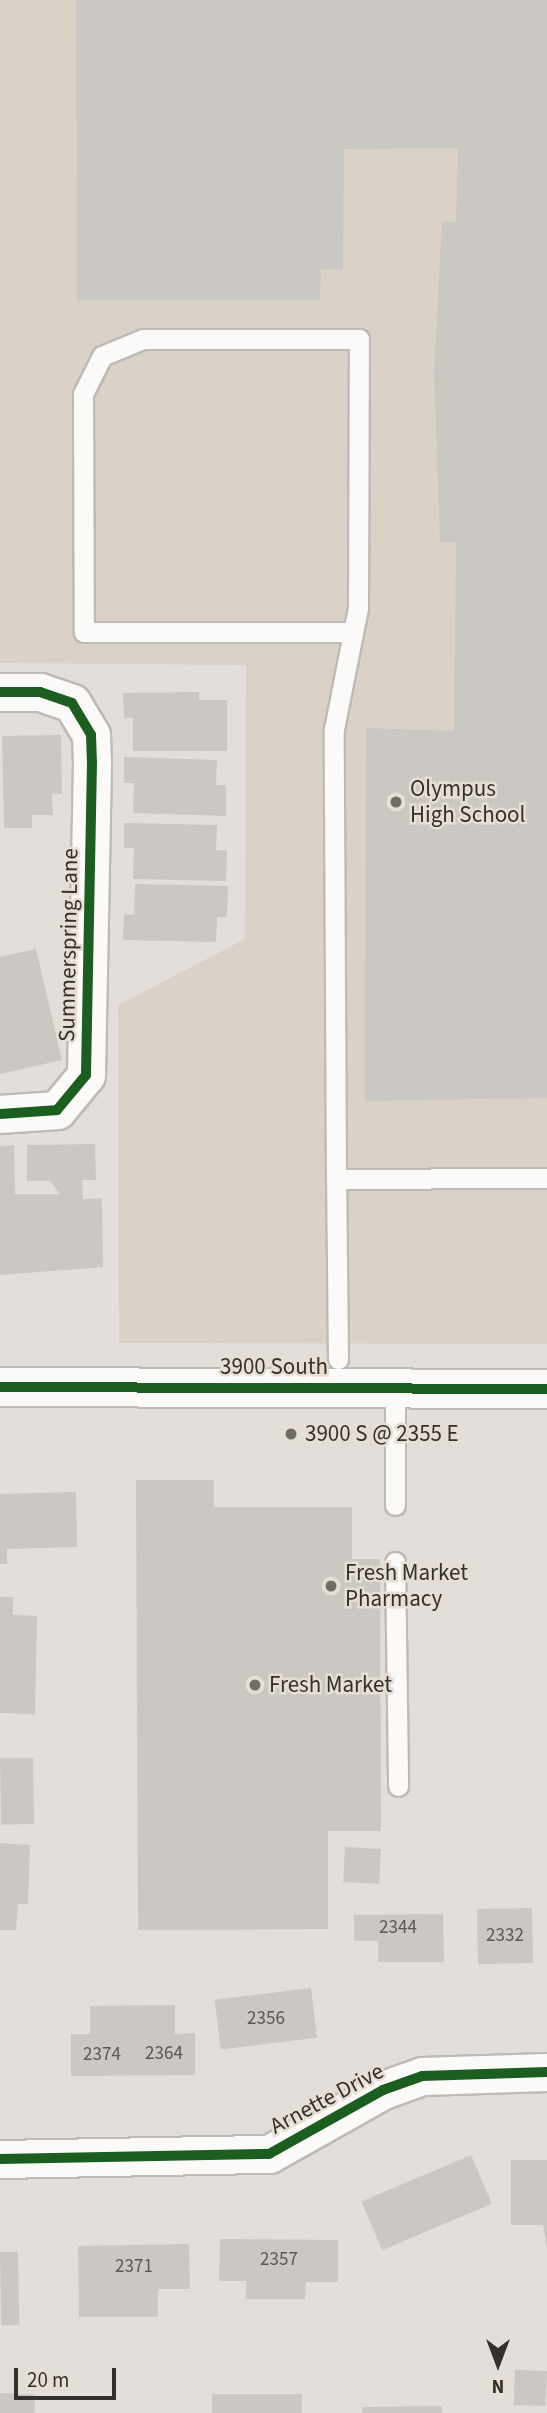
<!DOCTYPE html>
<style>
body{margin:0}
#map{position:relative;width:547px;height:2413px;overflow:hidden;background:#e3ded9;font-family:"Source Sans 3",sans-serif}
div>[style]{position:absolute}
[style*='--x']{left:calc(var(--x)*1px);top:calc(var(--y)*1px);width:calc(var(--w)*1px);rotate:calc(var(--a)*1deg)}
.built>*{inset:0;background:#dbd2c7}
.building>*{inset:0;background:#cbc7c3;transform-origin:0 0}
.roads{filter:drop-shadow(2px 0 #bebbb7) drop-shadow(-2px 0 #bebbb7) drop-shadow(0 2px #bebbb7) drop-shadow(0 -2px #bebbb7)}
.service>*{height:19px;margin:-9.5px;padding:0 9.5px;transform-origin:9.5px;border-radius:9.5px;background:#fbfaf9}
.minor>*{height:37px;margin:-18.5px;padding:0 18.5px;transform-origin:18.5px;border-radius:18.5px;background:#fbfaf9}
.secondary>*{height:38px;margin:-19px;padding:0 19px;transform-origin:19px;border-radius:19px;background:#fbfaf9}
.cycleway>*{height:10px;margin:-5px;padding:0 5px;transform-origin:5px;border-radius:5px;background:#1b5e20}
.dots>*{width:19px;height:19px;translate:-50% -50%;box-sizing:border-box;border:4px solid #e7dfd5;border-radius:50%}
span{translate:-50% -50%;white-space:nowrap;text-align:center;line-height:1.15;-webkit-text-stroke:5px #e7dfd5;paint-order:stroke}
.number-label{font-size:19px;color:#5b5753}
.number-label span{-webkit-text-stroke-width:0}
.poi-label{font-size:23px;color:#34302c}
.left{translate:0 -50%;text-align:left}
.street-label{font-size:23px;color:#34302c}
.north{position:absolute;left:463px;top:2329px;width:70px;height:70px;-webkit-text-stroke:5px #e7dfd5;paint-order:stroke;rotate:180deg;font-size:19px;font-weight:700;line-height:28px;text-align:center;color:#34302c}
.north::after{content:'';display:block;margin:auto;width:24px;height:32px;background:#34302c;clip-path:polygon(50% 0,100% 100%,50% 72%,0 100%)}
.scale{position:absolute;left:14px;top:2368px;width:102px;height:32px;box-sizing:border-box;border:4px solid #34302c;border-top:0;padding-left:9px;font-size:21px;line-height:24px;white-space:nowrap;color:#34302c;-webkit-text-stroke:5px #e7dfd5;paint-order:stroke}
</style>
<div id="map">
<div class="built">
<div style="clip-path:polygon(0 0,547px 0,547px 1344px,119px 1343px,118px 1005px,245px 939px,246px 665px,0 663px)"></div>
</div>
<div class="building">
<div style="clip-path:polygon(76px 0,547px 0,547px 1098px,365px 1101px,366px 728px,454px 731px,456px 542px,440px 542px,434px 372px,442px 222px,456px 222px,458px 148px,344px 149px,343px 270px,321px 269px,320px 300px,77px 300px)"></div>
<div style="clip-path:polygon(199px 692px,199px 700px,227px 700px,227px 751px,133px 751px,133px 718px,124px 718px,123px 693px)"></div>
<div style="clip-path:polygon(61px 735px,62px 794px,52px 794px,53px 815px,32px 815px,32px 828px,4px 828px,2px 736px)"></div>
<div style="clip-path:polygon(124px 757px,217px 760px,216px 785px,226px 785px,226px 816px,133px 813px,134px 783px,124px 783px)"></div>
<div style="clip-path:polygon(124px 823px,217px 825px,216px 850px,227px 850px,226px 881px,133px 879px,134px 848px,124px 848px)"></div>
<div style="clip-path:polygon(135px 884px,228px 886px,227px 917px,217px 917px,216px 942px,123px 940px,124px 914px,134px 915px)"></div>
<div style="clip-path:polygon(36px 949px,62px 1060px,0 1074px,0 957px)"></div>
<div style="clip-path:polygon(95px 1144px,96px 1180px,82px 1180px,83px 1199px,102px 1198px,103px 1267px,0 1275px,0 1146px,14px 1145px,15px 1194px,60px 1194px,50px 1181px,27px 1181px,27px 1145px)"></div>
<div style="clip-path:polygon(136px 1480px,214px 1480px,214px 1507px,352px 1507px,352px 1559px,380px 1559px,381px 1831px,328px 1831px,328px 1929px,138px 1930px)"></div>
<div style="clip-path:polygon(76px 1492px,77px 1547px,7px 1549px,7px 1564px,0 1564px,0 1494px)"></div>
<div style="clip-path:polygon(0 1597px,13px 1597px,13px 1615px,37px 1616px,35px 1714px,0 1713px)"></div>
<div style="left:33px;top:1758px;width:66px;height:33px;rotate:89deg"></div>
<div style="clip-path:polygon(0 1843px,30px 1845px,28px 1904px,18px 1904px,16px 1930px,0 1930px)"></div>
<div style="left:345px;top:1847px;width:36px;height:35px;rotate:3deg"></div>
<div style="left:532px;top:1908px;width:55px;height:55px;rotate:89deg"></div>
<div style="clip-path:polygon(443px 1914px,444px 1962px,378px 1962px,378px 1941px,354px 1941px,354px 1915px)"></div>
<div style="left:311px;top:1988px;width:50px;height:97px;rotate:83deg"></div>
<div style="clip-path:polygon(175px 2005px,175px 2034px,195px 2033px,195px 2075px,71px 2076px,71px 2034px,90px 2034px,90px 2006px)"></div>
<div style="left:471px;top:2155px;width:53px;height:119px;rotate:67deg"></div>
<div style="clip-path:polygon(511px 2160px,547px 2160px,547px 2248px,543px 2225px,511px 2225px)"></div>
<div style="clip-path:polygon(220px 2239px,338px 2240px,338px 2282px,306px 2282px,305px 2299px,246px 2299px,246px 2281px,219px 2281px)"></div>
<div style="clip-path:polygon(189px 2244px,190px 2289px,158px 2289px,158px 2317px,79px 2317px,78px 2246px)"></div>
<div style="left:18px;top:2252px;width:73px;height:18px;rotate:89deg"></div>
<div style="left:515px;top:2370px;width:32px;height:35px;rotate:2deg"></div>
<div style="left:0;top:2393px;width:35px;height:20px;rotate:2deg"></div>
<div style="left:302px;top:2394px;width:19px;height:90px;rotate:90deg"></div>
<div style="clip-path:polygon(442px 2406px,442px 2413px,362px 2413px,362px 2407px)"></div>
</div>
<div class="roads">
<div class="service">
<div style="--x:336;--y:1179;--w:450;--a:-90.3"></div>
<div style="--x:334;--y:729;--w:123;--a:-78.8"></div>
<div style="--x:358;--y:608;--w:269;--a:-89.8"></div>
<div style="--x:359;--y:339;--w:216;--a:180"></div>
<div style="--x:143;--y:339;--w:44;--a:157.5"></div>
<div style="--x:102;--y:356;--w:42;--a:116.6"></div>
<div style="--x:83;--y:394;--w:238;--a:89.8"></div>
<div style="--x:84;--y:632;--w:269;--a:0"></div>
<div style="--x:338;--y:1359;--w:180;--a:-90.6"></div>
<div style="--x:336;--y:1179;--w:211;--a:-0.3"></div>
<div style="--x:395;--y:1388;--w:117;--a:90"></div>
<div style="--x:395;--y:1562;--w:224;--a:89.2"></div>
</div>
<div class="minor">
<div style="--x:0;--y:692;--w:40;--a:0"></div>
<div style="--x:40;--y:692;--w:34;--a:19"></div>
<div style="--x:72;--y:703;--w:37;--a:59"></div>
<div style="--x:91;--y:735;--w:27;--a:88"></div>
<div style="--x:92;--y:762;--w:313;--a:91.1"></div>
<div style="--x:86;--y:1075;--w:45;--a:129.6"></div>
<div style="--x:57;--y:1110;--w:57;--a:176"></div>
<div style="--x:0;--y:2159;--w:269;--a:-1.1"></div>
<div style="--x:269;--y:2154;--w:131;--a:-29.3"></div>
<div style="--x:383;--y:2090;--w:41;--a:-19.7"></div>
<div style="--x:422;--y:2076;--w:125;--a:-1.8"></div>
</div>
<div class="secondary">
<div style="--x:0;--y:1387;--w:547;--a:0.21"></div>
</div>
</div>
<div class="cycleway">
<div style="--x:0;--y:692;--w:40;--a:0"></div>
<div style="--x:40;--y:692;--w:34;--a:19"></div>
<div style="--x:72;--y:703;--w:37;--a:59"></div>
<div style="--x:91;--y:735;--w:27;--a:88"></div>
<div style="--x:92;--y:762;--w:313;--a:91.1"></div>
<div style="--x:86;--y:1075;--w:45;--a:129.6"></div>
<div style="--x:57;--y:1110;--w:57;--a:176"></div>
<div style="--x:0;--y:1387;--w:547;--a:0.21"></div>
<div style="--x:0;--y:2159;--w:269;--a:-1.1"></div>
<div style="--x:269;--y:2154;--w:131;--a:-29.3"></div>
<div style="--x:383;--y:2090;--w:41;--a:-19.7"></div>
<div style="--x:422;--y:2076;--w:125;--a:-1.8"></div>
</div>
<div class="dots">
<div style="left:396px;top:802px;background:#716d69"></div>
<div style="left:291px;top:1434px;background:#716d69"></div>
<div style="left:331px;top:1586px;background:#716d69"></div>
<div style="left:255px;top:1685px;background:#716d69"></div>
</div>
<div class="number-label">
<span style="left:398px;top:1928px">2344</span>
<span style="left:505px;top:1936px">2332</span>
<span style="left:266px;top:2019px">2356</span>
<span style="left:164px;top:2054px">2364</span>
<span style="left:102px;top:2055px">2374</span>
<span style="left:279px;top:2260px">2357</span>
<span style="left:134px;top:2267px">2371</span>
</div>
<div class="poi-label">
<span class="left" style="left:410px;top:802px">Olympus<br>High School</span>
<span class="left" style="left:305px;top:1434px">3900 S @ 2355 E</span>
<span class="left" style="left:345px;top:1586px">Fresh Market<br>Pharmacy</span>
<span class="left" style="left:269px;top:1685px">Fresh Market</span>
</div>
<div class="street-label">
<span style="left:69px;top:945px;rotate:-89deg">Summerspring Lane</span>
<span style="left:274px;top:1367px">3900 South</span>
<span style="left:327px;top:2099px;rotate:-28deg">Arnette Drive</span>
</div>
<div class="north">N</div>
<div class="scale">20 m</div>
</div>
